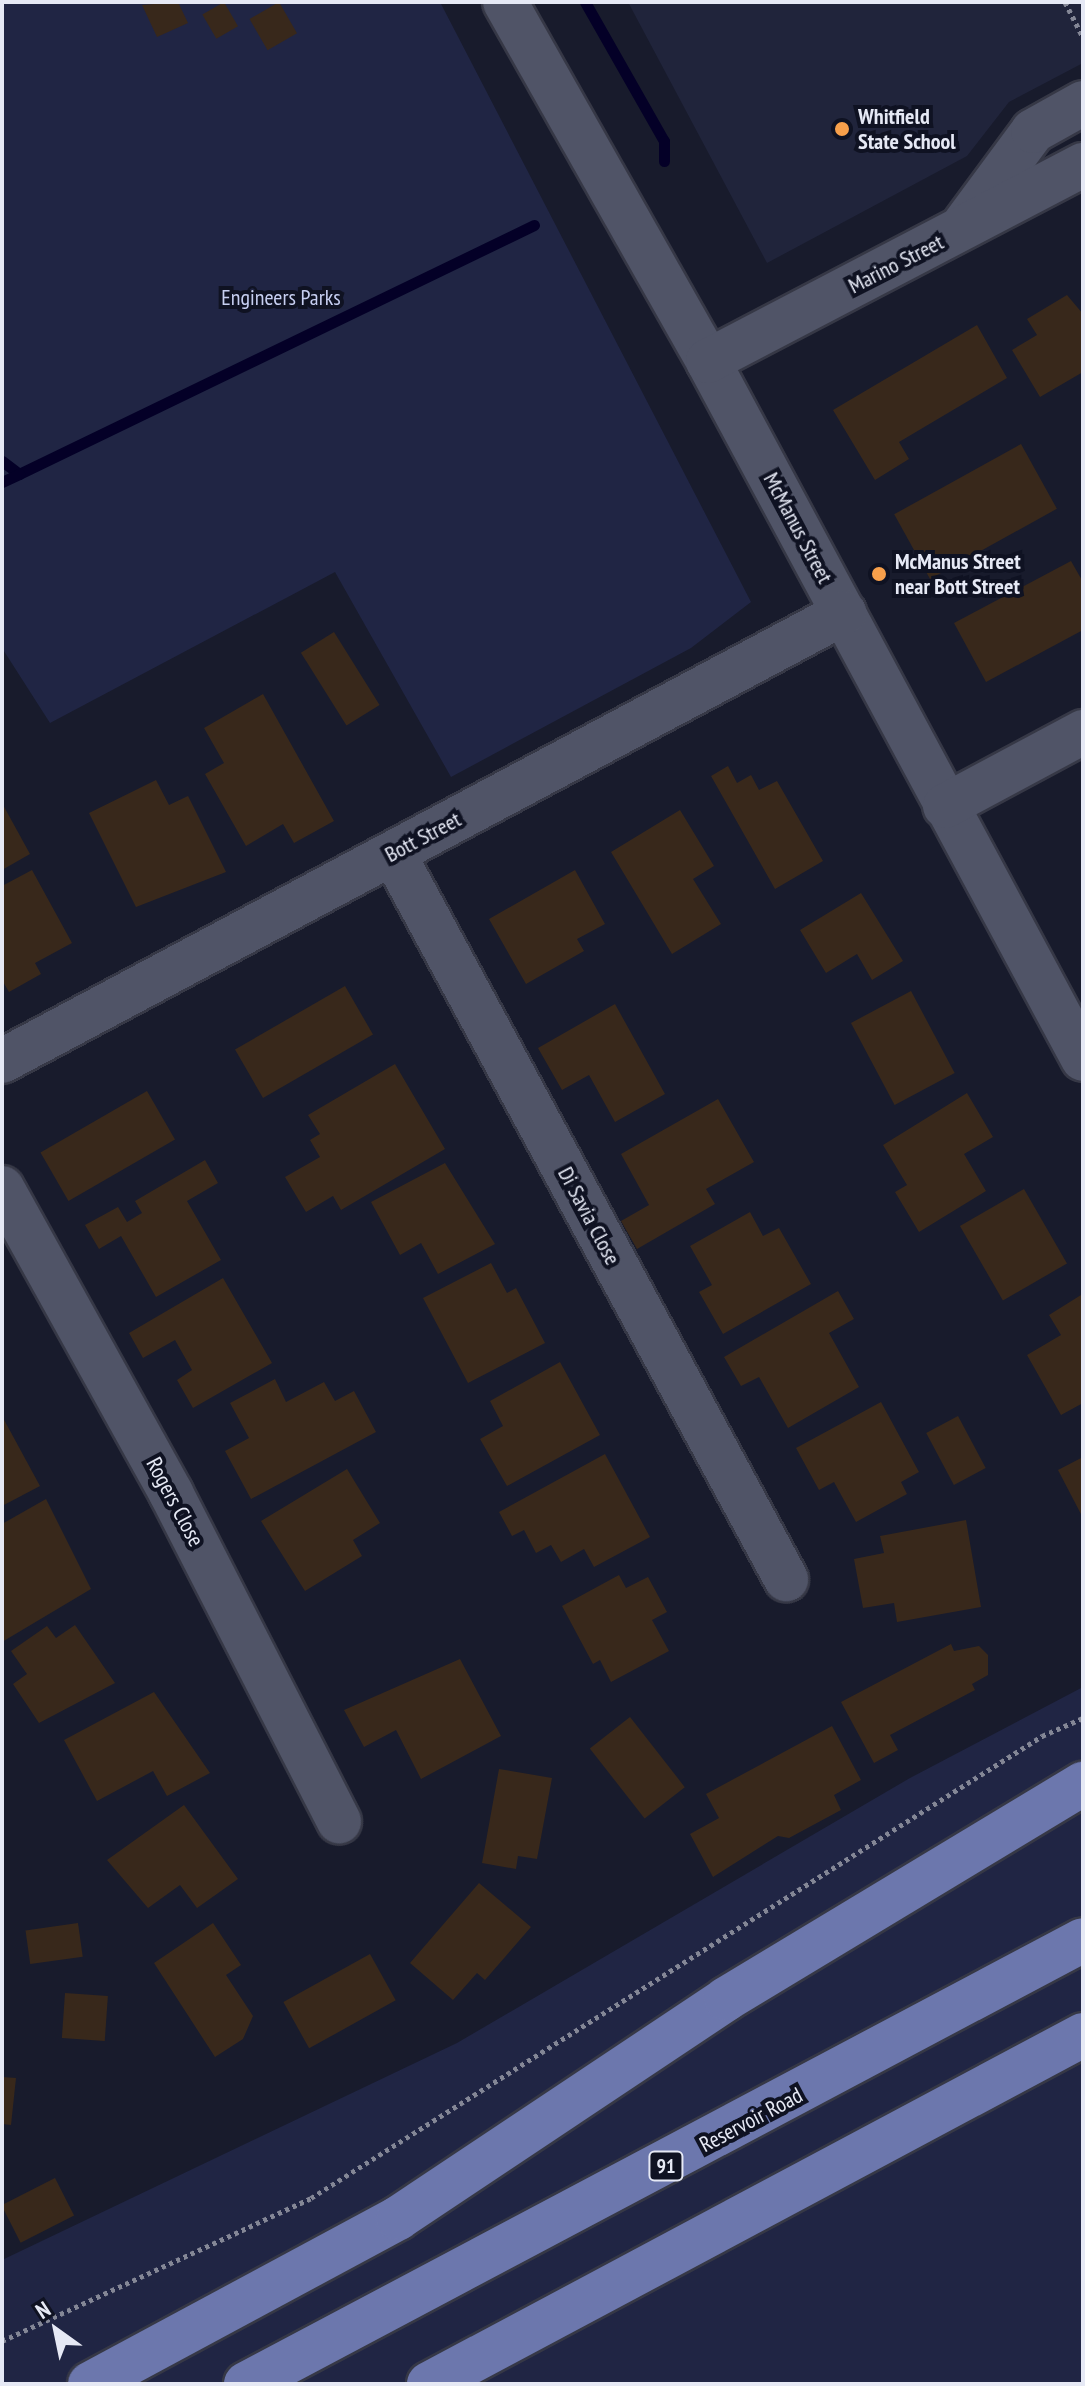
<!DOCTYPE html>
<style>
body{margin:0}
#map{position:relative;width:1085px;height:2386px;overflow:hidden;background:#181b2c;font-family:"PT Sans Narrow",sans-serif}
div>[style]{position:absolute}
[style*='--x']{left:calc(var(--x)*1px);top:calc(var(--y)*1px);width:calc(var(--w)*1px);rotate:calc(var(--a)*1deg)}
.built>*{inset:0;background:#20243b}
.green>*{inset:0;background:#202544}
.stream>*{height:11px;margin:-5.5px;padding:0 5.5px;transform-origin:5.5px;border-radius:5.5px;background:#040027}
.building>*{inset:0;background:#38281b;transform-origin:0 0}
.path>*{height:5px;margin-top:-2.5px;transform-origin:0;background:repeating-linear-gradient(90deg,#848796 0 4px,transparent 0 8px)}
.roads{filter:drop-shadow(2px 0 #363846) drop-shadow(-2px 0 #363846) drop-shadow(0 2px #363846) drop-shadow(0 -2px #363846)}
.minor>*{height:44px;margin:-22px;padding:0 22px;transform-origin:22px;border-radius:22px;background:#505467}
.major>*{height:44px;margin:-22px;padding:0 22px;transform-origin:22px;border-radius:22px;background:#6c77ad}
.dots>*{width:22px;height:22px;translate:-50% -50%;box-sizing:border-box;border:4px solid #0f1222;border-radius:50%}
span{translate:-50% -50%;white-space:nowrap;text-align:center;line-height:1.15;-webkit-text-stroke:8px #0f1222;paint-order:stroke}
.shield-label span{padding:2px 6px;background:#0f1222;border:2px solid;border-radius:6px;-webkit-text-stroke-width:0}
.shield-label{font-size:20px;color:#e6e9f5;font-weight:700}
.poi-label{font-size:22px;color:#e6e9f5;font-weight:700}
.left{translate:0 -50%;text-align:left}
.street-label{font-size:22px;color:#e6e9f5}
.park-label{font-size:22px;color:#c7cff1}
.frame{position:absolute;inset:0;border:4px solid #e6e9f5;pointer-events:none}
.north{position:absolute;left:16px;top:2290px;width:80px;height:80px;-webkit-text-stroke:6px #0f1222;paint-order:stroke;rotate:327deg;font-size:22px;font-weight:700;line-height:32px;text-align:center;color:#e6e9f5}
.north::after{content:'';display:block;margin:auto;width:28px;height:36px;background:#e6e9f5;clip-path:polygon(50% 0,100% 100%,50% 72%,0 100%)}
</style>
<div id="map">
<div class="built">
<div style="clip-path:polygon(628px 2px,1083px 2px,1083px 63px,1009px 102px,967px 156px,767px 263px)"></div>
</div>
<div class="green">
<div style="clip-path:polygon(2px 2px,440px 2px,751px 602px,691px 648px,451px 777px,335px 572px,50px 723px,2px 648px)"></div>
<div style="clip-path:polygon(1083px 1687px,1083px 2384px,2px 2384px,2px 2260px,457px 2043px,910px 1778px)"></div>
</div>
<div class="stream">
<div style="--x:585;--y:2;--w:160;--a:60.4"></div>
<div style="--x:664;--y:141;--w:20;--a:90"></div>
<div style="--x:2;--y:461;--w:21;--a:37"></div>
<div style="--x:19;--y:474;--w:572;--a:-25.8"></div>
<div style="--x:2;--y:482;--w:19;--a:-25"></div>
</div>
<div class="building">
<div style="clip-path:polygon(178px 2px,188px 23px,157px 37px,142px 5px)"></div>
<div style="left:224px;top:2px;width:28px;height:25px;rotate:60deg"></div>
<div style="left:279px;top:2px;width:36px;height:34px;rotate:60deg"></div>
<div style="clip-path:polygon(1067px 295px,1083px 314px,1083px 372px,1040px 397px,1012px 350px,1037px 335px,1027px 319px)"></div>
<div style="clip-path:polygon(977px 325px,1007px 378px,899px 442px,909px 459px,875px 480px,833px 410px)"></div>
<div style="left:1021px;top:444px;width:74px;height:145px;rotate:61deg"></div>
<div style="clip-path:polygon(1071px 561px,1083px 582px,1083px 630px,986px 682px,954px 623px)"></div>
<div style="left:334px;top:632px;width:86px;height:39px;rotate:58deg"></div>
<div style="clip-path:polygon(263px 694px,334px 821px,294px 843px,283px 824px,246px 846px,205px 774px,224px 763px,204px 728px)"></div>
<div style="clip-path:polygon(728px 766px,737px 783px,751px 775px,759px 790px,777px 781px,823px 861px,775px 889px,711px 776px)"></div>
<div style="clip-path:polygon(156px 780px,169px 805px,188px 796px,226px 872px,136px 907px,89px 813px)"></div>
<div style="clip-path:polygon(2px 803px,30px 854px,2px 870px)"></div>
<div style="clip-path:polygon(680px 810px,714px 866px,693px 879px,721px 924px,672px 954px,611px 852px)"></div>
<div style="clip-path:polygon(32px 870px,72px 943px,35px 963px,41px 974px,9px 992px,2px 980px,2px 886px)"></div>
<div style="clip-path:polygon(575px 870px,605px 924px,577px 939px,584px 951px,526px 984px,489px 919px)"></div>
<div style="clip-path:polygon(861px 893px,903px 961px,872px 980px,857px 954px,826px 973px,800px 930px)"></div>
<div style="left:345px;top:986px;width:56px;height:127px;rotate:60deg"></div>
<div style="left:911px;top:991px;width:93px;height:68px;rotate:62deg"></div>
<div style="clip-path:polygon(615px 1004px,665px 1094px,615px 1122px,589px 1075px,562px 1090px,538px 1048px)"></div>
<div style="clip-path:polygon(395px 1064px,445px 1149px,341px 1210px,333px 1196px,306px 1212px,285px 1177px,320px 1157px,310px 1140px,320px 1134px,308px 1115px)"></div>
<div style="left:147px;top:1091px;width:56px;height:123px;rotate:60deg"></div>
<div style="clip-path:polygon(967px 1093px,993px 1137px,964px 1154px,986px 1191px,919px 1232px,895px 1192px,907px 1185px,883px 1145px)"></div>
<div style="clip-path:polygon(718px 1099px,754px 1162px,706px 1189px,715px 1204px,637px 1249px,621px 1221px,649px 1205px,621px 1154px)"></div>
<div style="clip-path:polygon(205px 1160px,218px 1183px,187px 1201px,221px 1260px,156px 1297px,121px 1236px,99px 1249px,85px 1225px,118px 1207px,127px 1222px,142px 1213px,135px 1201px)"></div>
<div style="clip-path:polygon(445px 1163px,495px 1244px,438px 1274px,421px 1243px,400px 1255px,371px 1202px)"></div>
<div style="left:1024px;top:1189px;width:86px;height:74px;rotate:60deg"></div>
<div style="clip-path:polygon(750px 1212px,763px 1236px,779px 1228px,811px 1284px,723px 1334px,699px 1292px,712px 1285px,690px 1246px)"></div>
<div style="clip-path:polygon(491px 1263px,507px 1293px,516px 1288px,545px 1343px,468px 1383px,423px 1298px)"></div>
<div style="clip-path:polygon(223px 1278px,272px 1363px,193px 1408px,177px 1380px,192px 1370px,175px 1340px,143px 1358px,129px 1333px)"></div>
<div style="clip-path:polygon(838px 1291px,854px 1319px,829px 1333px,859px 1387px,788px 1428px,759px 1377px,741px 1386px,724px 1357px)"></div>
<div style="clip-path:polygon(1081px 1295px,1083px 1403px,1061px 1415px,1027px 1355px,1061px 1335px,1049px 1315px)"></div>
<div style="clip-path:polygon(560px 1362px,600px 1435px,507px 1486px,480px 1439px,503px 1426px,490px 1401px)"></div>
<div style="clip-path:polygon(275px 1379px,286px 1402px,324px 1382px,335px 1401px,354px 1391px,376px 1432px,251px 1499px,225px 1451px,249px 1438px,230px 1403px)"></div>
<div style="clip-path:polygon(881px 1402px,919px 1472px,901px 1482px,907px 1494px,856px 1522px,834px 1482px,819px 1490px,796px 1448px)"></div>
<div style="clip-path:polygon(2px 1416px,40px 1486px,2px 1506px)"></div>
<div style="left:958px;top:1416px;width:59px;height:36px;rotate:62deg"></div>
<div style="clip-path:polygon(605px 1454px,650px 1537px,594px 1567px,584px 1549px,561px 1562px,551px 1545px,536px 1553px,524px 1530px,512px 1536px,499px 1512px)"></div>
<div style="clip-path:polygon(1083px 1457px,1083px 1518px,1058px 1470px)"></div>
<div style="clip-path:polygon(347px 1469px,380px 1523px,353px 1540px,362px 1556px,305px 1591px,261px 1521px)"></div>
<div style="clip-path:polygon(46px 1499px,91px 1589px,2px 1642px,2px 1524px)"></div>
<div style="clip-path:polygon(966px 1520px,981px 1607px,897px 1622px,894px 1603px,863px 1608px,854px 1559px,884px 1553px,880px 1536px)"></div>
<div style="clip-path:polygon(619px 1575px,626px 1588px,648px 1577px,667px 1612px,652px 1620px,669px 1651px,611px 1682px,600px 1660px,593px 1664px,562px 1606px)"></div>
<div style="clip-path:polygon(75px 1625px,115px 1683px,39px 1723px,13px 1684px,27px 1674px,11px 1651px,47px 1626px,56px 1638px)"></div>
<div style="clip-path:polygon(951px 1644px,954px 1651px,979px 1646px,988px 1655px,988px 1675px,972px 1684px,975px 1690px,890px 1735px,898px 1750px,874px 1763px,841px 1702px)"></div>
<div style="clip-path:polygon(460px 1659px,501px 1736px,421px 1779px,396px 1730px,364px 1747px,344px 1710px)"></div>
<div style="clip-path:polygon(154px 1692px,210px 1773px,167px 1796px,153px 1771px,97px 1801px,64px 1740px)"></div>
<div style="left:630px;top:1717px;width:89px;height:51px;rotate:52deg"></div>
<div style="clip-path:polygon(832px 1726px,861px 1780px,834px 1795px,841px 1810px,789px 1838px,778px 1836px,713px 1877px,690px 1834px,719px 1818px,706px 1794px)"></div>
<div style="clip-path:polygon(499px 1769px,552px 1778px,537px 1859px,518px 1856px,516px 1869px,482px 1863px)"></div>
<div style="clip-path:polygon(184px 1805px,238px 1879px,197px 1908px,180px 1885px,148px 1908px,107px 1860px)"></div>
<div style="clip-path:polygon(479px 1883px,531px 1927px,485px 1980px,477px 1973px,453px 2000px,410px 1963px)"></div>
<div style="left:78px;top:1923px;width:34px;height:53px;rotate:82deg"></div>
<div style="clip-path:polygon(213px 1923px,241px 1965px,226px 1975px,253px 2016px,243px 2039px,215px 2057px,154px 1963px)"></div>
<div style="left:370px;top:1954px;width:53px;height:99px;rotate:61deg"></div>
<div style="left:65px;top:1993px;width:43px;height:45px;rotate:4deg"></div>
<div style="clip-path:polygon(2px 2077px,16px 2078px,11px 2125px,2px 2124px)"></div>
<div style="left:55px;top:2178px;width:42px;height:60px;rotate:63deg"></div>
</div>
<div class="path">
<div style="--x:1065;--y:2;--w:39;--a:63"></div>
<div style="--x:2;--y:2341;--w:340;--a:-24.8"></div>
<div style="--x:311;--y:2198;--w:865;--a:-32.29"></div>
<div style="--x:1042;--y:1736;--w:45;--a:-23.7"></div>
</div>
<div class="roads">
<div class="minor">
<div style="--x:505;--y:2;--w:412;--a:60.5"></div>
<div style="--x:708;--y:361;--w:792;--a:61.75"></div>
<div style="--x:965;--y:223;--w:114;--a:-53.5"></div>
<div style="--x:1033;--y:131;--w:57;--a:-29.2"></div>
<div style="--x:708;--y:361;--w:423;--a:-27.6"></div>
<div style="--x:945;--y:806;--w:157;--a:-28.2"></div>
<div style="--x:393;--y:853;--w:826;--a:61.57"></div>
<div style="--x:2;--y:1061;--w:954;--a:-28.02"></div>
<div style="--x:2;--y:1188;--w:349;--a:61"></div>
<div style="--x:171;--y:1493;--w:369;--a:62.9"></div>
</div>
<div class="major">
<div style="--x:90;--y:2384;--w:350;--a:-28.3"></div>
<div style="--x:398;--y:2218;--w:394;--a:-33.7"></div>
<div style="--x:726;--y:1999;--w:417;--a:-31.1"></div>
<div style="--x:246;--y:2384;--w:947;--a:-27.94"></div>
<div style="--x:429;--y:2384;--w:741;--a:-28.09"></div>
</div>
</div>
<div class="dots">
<div style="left:842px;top:129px;background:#f8a04b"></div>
<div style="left:879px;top:574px;background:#f8a04b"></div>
</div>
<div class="shield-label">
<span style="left:666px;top:2166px">91</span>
</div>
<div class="poi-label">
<span class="left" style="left:858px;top:129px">Whitfield<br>State School</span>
<span class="left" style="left:895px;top:574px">McManus Street<br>near Bott Street</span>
</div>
<div class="street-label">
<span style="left:896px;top:264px;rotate:-27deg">Marino Street</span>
<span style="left:798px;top:528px;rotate:62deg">McManus Street</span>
<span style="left:423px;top:837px;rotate:-28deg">Bott Street</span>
<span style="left:589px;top:1216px;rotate:62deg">Di Savia Close</span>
<span style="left:175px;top:1502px;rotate:62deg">Rogers Close</span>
<span style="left:751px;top:2120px;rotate:-28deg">Reservoir Road</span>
</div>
<div class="park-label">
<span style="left:281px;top:298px">Engineers Parks</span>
</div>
<div class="frame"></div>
<div class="north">N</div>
</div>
